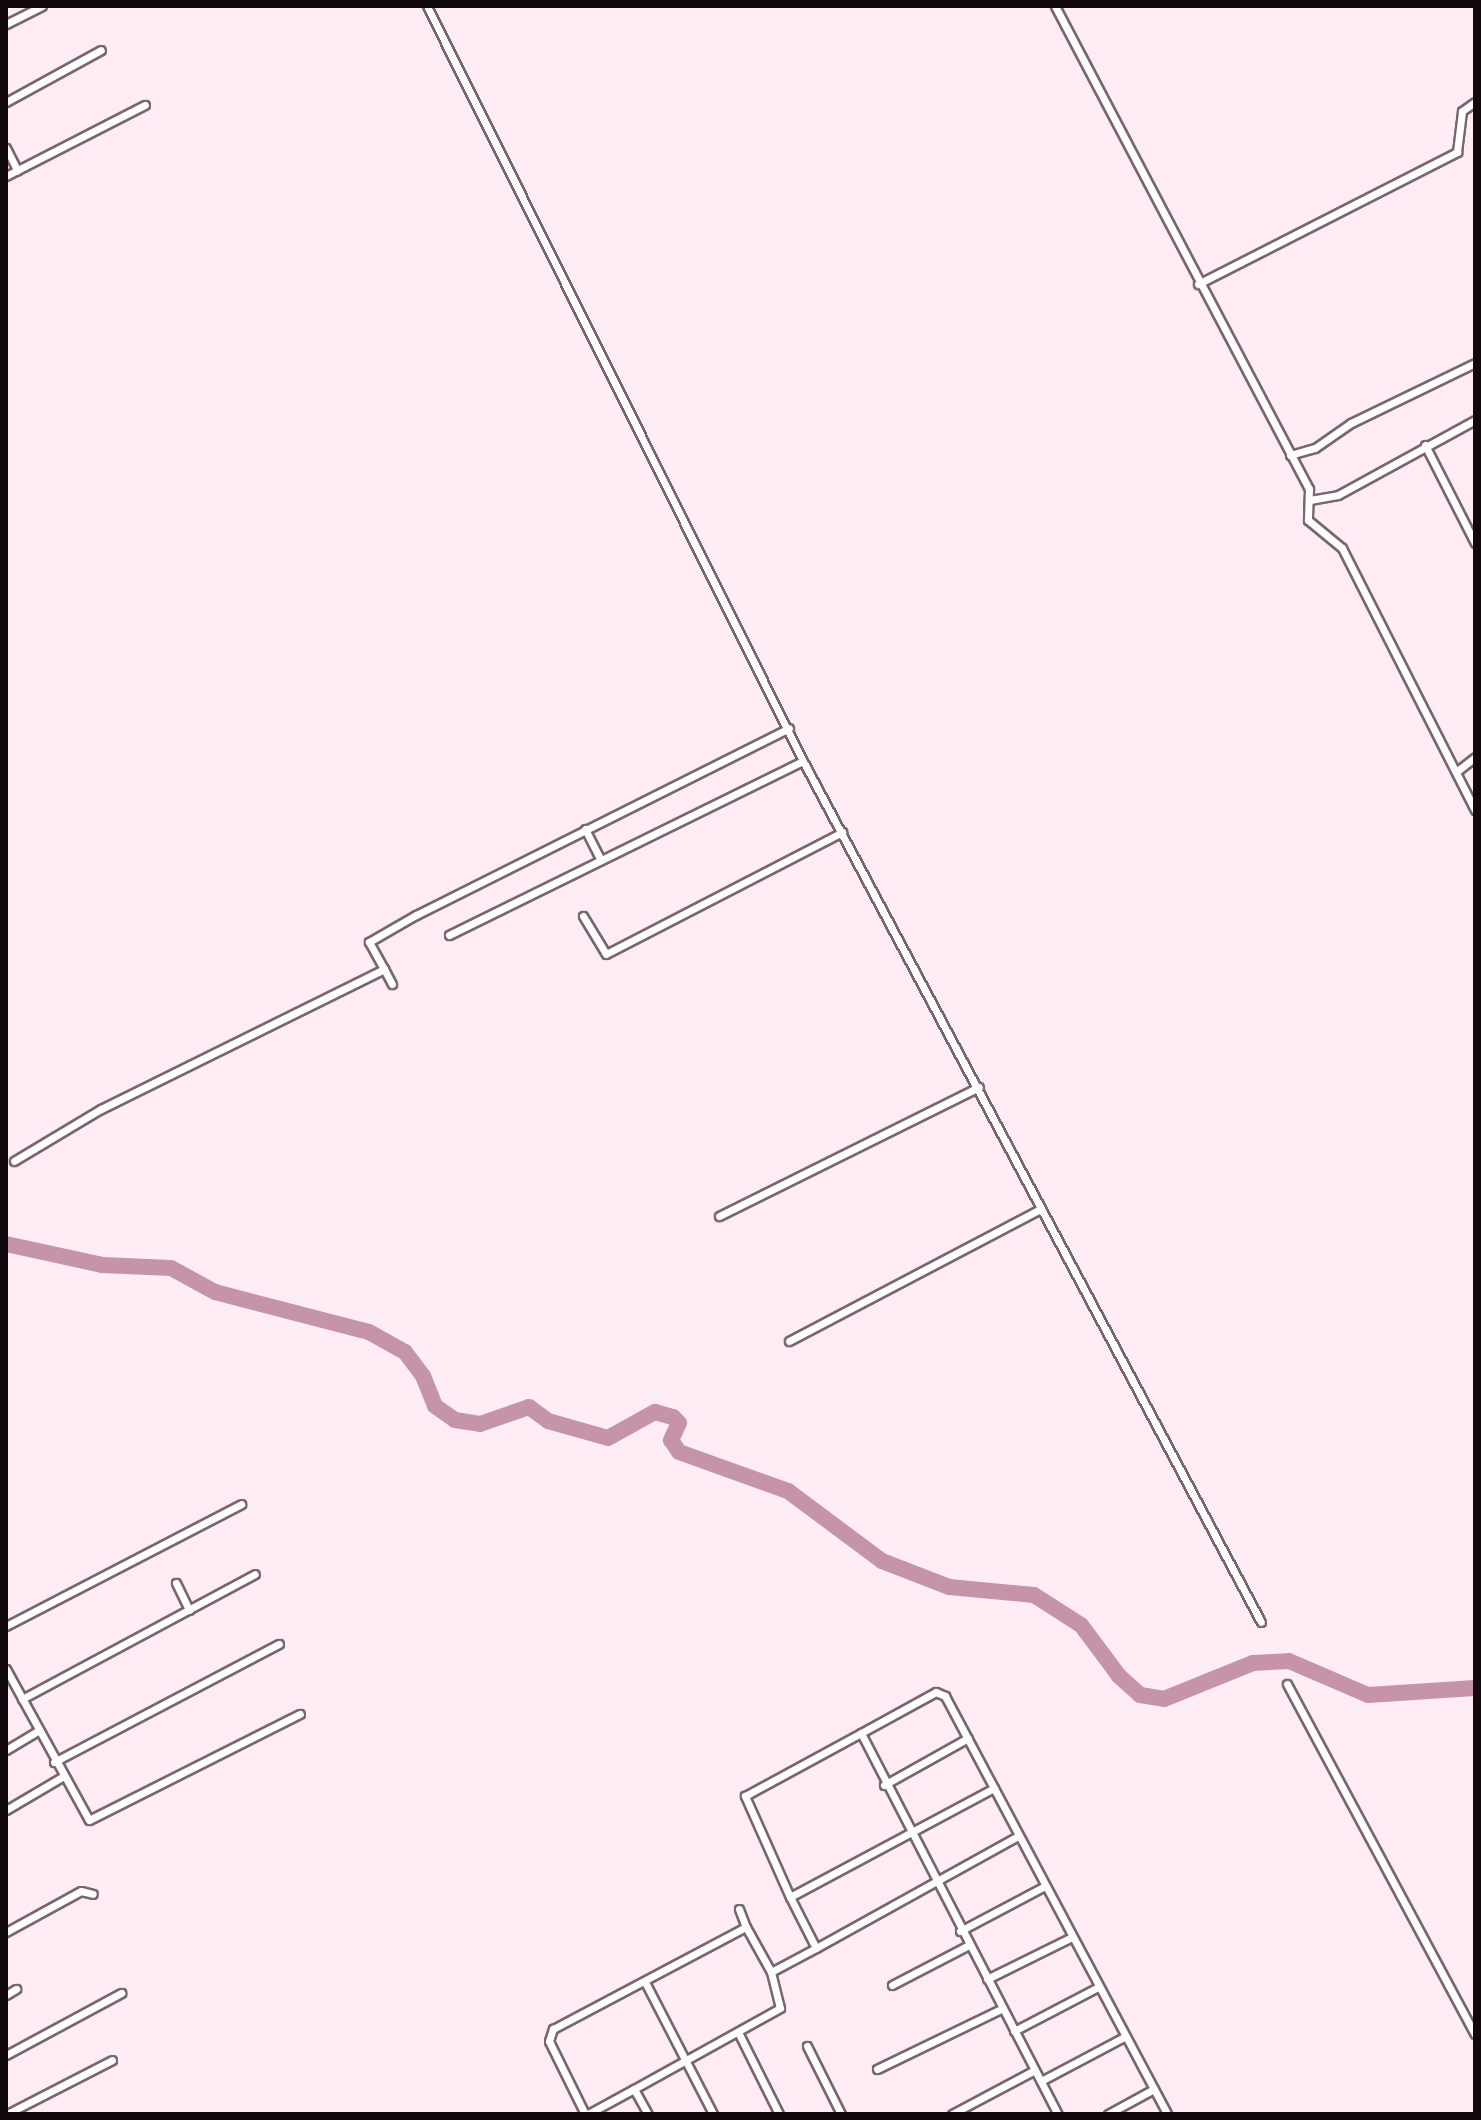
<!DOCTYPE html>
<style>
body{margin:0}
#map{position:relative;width:1481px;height:2120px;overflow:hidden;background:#ffecf4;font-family:"Nunito Sans",sans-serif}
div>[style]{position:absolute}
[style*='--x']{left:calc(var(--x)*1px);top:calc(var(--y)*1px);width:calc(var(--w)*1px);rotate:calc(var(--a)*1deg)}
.river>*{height:16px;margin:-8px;padding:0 8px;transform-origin:8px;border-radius:8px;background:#c594ab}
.roads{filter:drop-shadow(2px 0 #79656e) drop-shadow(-2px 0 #79656e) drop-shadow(0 2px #79656e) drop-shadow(0 -2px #79656e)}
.street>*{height:7px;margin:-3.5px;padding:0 3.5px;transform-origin:3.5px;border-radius:3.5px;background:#fff}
span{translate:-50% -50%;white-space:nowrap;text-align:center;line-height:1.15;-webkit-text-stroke:6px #fff;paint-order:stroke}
.frame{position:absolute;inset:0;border:8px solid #11090d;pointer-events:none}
</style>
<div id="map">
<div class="river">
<div style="--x:6;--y:1244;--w:98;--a:12.3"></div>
<div style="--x:102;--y:1265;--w:69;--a:2.5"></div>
<div style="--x:171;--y:1268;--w:50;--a:28.6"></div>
<div style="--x:215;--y:1292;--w:159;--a:14.6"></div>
<div style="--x:369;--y:1332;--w:41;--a:29.1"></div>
<div style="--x:405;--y:1352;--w:30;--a:53"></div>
<div style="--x:423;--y:1376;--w:32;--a:68"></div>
<div style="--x:435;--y:1406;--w:24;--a:35"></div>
<div style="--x:455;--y:1420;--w:25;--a:9"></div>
<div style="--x:480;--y:1424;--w:52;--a:-19.1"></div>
<div style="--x:529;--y:1407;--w:24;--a:36"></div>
<div style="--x:548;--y:1421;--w:62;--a:15.8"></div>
<div style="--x:608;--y:1438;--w:54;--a:-29"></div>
<div style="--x:655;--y:1412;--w:19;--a:16"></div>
<div style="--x:673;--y:1417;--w:8;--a:45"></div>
<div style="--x:679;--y:1423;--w:19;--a:115"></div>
<div style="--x:671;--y:1440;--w:14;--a:56"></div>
<div style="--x:679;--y:1452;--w:116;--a:19.7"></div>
<div style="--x:788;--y:1491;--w:117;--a:36.7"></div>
<div style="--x:882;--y:1561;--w:72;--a:21.2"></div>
<div style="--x:949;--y:1587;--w:85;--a:5.4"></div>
<div style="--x:1034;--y:1595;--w:56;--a:32.6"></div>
<div style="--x:1081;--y:1625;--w:64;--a:53.3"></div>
<div style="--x:1119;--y:1676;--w:28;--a:42"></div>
<div style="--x:1140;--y:1695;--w:24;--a:9"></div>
<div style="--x:1164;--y:1699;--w:96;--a:-22"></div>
<div style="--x:1253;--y:1663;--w:36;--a:-3"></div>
<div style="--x:1289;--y:1661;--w:86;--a:23.3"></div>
<div style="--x:1368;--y:1695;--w:107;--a:-3.7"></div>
</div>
<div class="roads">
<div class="street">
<div style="--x:427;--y:6;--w:843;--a:63.53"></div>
<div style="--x:803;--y:761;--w:975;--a:61.99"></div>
<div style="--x:1055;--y:6;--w:546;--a:62.26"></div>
<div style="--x:1309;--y:489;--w:31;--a:92"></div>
<div style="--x:1308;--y:520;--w:44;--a:39.5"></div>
<div style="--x:1342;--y:548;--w:294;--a:63.1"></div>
<div style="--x:6;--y:24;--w:40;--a:-26.6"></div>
<div style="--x:6;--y:102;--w:108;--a:-28.7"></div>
<div style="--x:6;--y:148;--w:25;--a:63"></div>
<div style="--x:6;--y:176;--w:156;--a:-27.1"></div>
<div style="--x:1198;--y:284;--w:291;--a:-27"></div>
<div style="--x:1457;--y:152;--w:41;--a:-83"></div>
<div style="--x:1462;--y:111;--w:16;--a:-35"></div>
<div style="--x:1425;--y:445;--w:110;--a:63"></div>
<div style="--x:1290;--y:455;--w:26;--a:-16"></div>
<div style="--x:1315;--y:448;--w:44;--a:-34.8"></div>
<div style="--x:1351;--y:423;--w:138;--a:-25.8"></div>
<div style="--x:1310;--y:500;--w:28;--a:-10"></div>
<div style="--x:1338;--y:495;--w:156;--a:-28.7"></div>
<div style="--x:1456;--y:772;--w:24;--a:-38"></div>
<div style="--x:585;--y:829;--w:34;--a:63"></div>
<div style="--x:583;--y:916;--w:44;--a:58.8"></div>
<div style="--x:606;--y:954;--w:266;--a:-27.3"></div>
<div style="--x:449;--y:935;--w:394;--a:-26.2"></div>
<div style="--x:384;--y:969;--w:17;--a:62"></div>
<div style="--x:14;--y:1161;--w:101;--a:-30.9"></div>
<div style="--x:101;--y:1109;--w:316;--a:-26.3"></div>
<div style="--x:384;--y:969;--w:31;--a:-119"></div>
<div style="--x:369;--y:942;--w:54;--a:-29.9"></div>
<div style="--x:416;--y:915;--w:417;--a:-26.6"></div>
<div style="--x:719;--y:1216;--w:290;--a:-26.4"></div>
<div style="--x:789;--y:1341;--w:284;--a:-27.7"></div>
<div style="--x:176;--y:1583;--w:30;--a:64"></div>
<div style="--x:6;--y:1626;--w:265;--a:-27.4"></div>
<div style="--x:6;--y:1669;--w:172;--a:61.2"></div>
<div style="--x:89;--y:1820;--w:236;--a:-26.7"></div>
<div style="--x:1287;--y:1684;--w:397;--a:61.8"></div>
<div style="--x:22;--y:1699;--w:264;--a:-28.2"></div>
<div style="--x:861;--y:1733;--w:85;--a:-28.7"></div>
<div style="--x:936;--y:1692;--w:10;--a:24"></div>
<div style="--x:945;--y:1696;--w:473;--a:62"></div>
<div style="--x:6;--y:1750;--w:37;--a:-31"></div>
<div style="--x:54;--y:1762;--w:254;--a:-27.7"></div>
<div style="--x:884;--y:1785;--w:96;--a:-29.2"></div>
<div style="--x:994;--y:1788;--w:231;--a:151.9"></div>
<div style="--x:790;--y:1897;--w:57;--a:63"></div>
<div style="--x:816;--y:1948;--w:231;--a:-29"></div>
<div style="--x:6;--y:1810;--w:65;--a:-30.5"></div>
<div style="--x:790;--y:1897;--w:111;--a:-114"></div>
<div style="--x:745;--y:1796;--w:132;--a:-28.5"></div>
<div style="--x:861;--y:1733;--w:429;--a:62.7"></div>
<div style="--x:739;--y:1909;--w:19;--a:69"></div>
<div style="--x:960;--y:1931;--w:94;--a:-27.9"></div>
<div style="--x:6;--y:1932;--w:85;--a:-28.7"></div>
<div style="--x:81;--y:1891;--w:12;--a:14"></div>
<div style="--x:771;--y:1972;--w:51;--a:-28.1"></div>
<div style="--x:987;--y:1979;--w:95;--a:-26.3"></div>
<div style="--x:645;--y:1982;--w:148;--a:62.7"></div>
<div style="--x:892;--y:1985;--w:87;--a:-27.5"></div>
<div style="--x:6;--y:1995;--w:12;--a:-31"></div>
<div style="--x:1014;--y:2031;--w:95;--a:-27.6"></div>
<div style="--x:739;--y:2034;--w:89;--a:63.4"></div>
<div style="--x:807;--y:2046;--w:76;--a:63.4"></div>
<div style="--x:6;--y:2055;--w:131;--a:-28.3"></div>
<div style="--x:877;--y:2069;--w:138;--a:-25.8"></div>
<div style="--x:1041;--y:2081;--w:94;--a:-27.9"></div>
<div style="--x:7;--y:2114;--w:118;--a:-27.2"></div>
<div style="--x:585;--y:2114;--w:81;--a:-116.3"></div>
<div style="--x:549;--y:2041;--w:13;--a:-72"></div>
<div style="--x:553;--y:2029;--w:218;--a:-27.9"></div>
<div style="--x:746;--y:1927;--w:51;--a:60.9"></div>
<div style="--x:771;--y:1972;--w:37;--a:76"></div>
<div style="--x:780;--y:2008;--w:167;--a:151"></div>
<div style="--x:634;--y:2089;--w:29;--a:61"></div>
<div style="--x:588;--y:2114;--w:52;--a:-28.5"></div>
<div style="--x:952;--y:2114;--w:92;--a:-28"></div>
<div style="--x:1108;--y:2114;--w:52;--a:-28.5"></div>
</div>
</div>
<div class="frame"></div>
</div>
